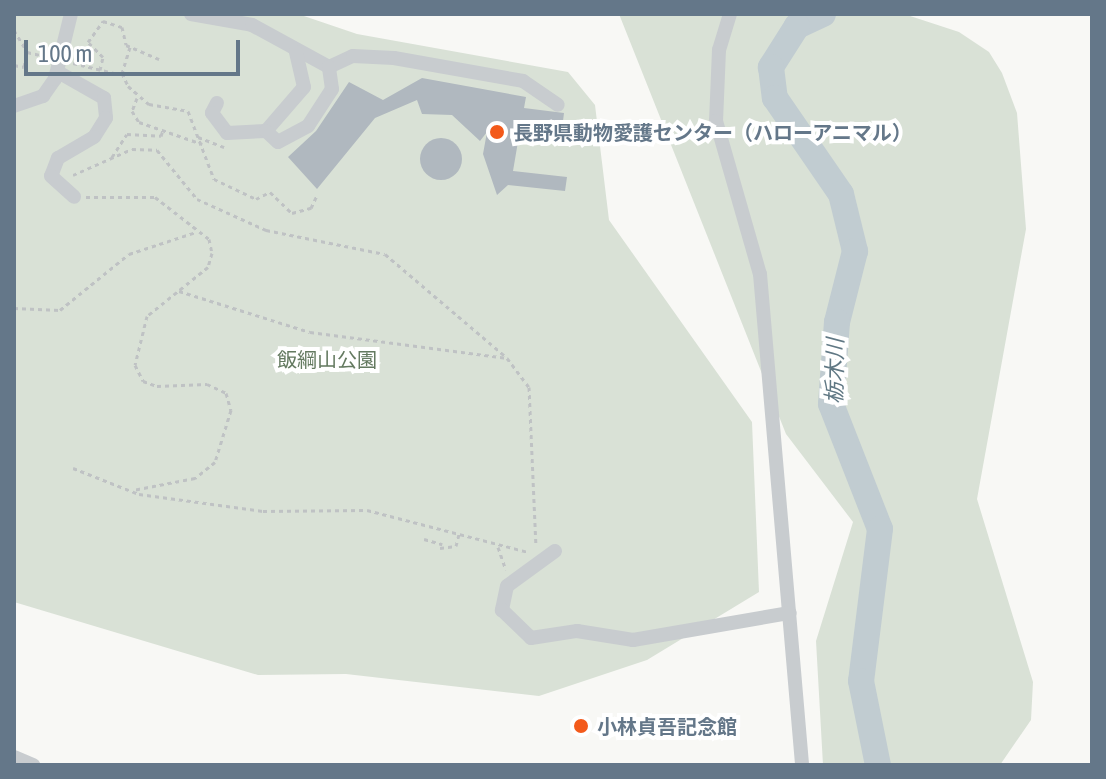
<!DOCTYPE html>
<meta charset="utf-8">
<style>
body{margin:0}
#map{position:relative;width:1106px;height:779px;overflow:hidden;background:#f8f8f5;font-family:"Asap Condensed","Noto Sans JP",sans-serif}
div>[style]{position:absolute}
[style*='--x']{left:calc(var(--x)*1px);top:calc(var(--y)*1px);width:calc(var(--w)*1px);rotate:calc(var(--a)*1deg)}
.green>*{inset:0;background:#d9e1d6}
.stream>*{height:4px;margin:-2px;padding:0 2px;transform-origin:2px;border-radius:2px;background:#c1ccd1}
.river>*{height:26px;margin:-13px;padding:0 13px;transform-origin:13px;border-radius:13px;background:#c1ccd1}
.building>*{inset:0;background:#b0b8bf}
.round{border-radius:50%}
.path>*{height:3px;margin-top:-1.5px;transform-origin:0;background:repeating-linear-gradient(90deg,#bfc2c4 0 4px,transparent 0 8px)}
.minor>*{height:14px;margin:-7px;padding:0 7px;transform-origin:7px;border-radius:7px;background:#c8cccf}
.dots>*{width:22px;height:22px;translate:-50% -50%;box-sizing:border-box;border:4px solid #fff;border-radius:50%}
span{translate:-50% -50%;white-space:nowrap;text-align:center;line-height:1.15;-webkit-text-stroke:8px #fff;paint-order:stroke}
.poi-label{font-size:20px;color:#647789;font-weight:700}
.left{translate:0 -50%;text-align:left}
.park-label{font-size:20px;color:#647a60}
.water-label{font-size:22px;color:#607884;font-style:italic}
.frame{position:absolute;inset:0;border:16px solid #647789;pointer-events:none}
.scale{position:absolute;left:24px;top:40px;width:216px;height:36px;box-sizing:border-box;border:4px solid #647789;border-top:0;padding-left:10px;font-size:24px;line-height:28px;white-space:nowrap;color:#647789;-webkit-text-stroke:6px #fff;paint-order:stroke}
</style>
<div id="map">
<div class="green">
<div style="clip-path:polygon(14px 14px,298px 14px,357px 34px,568px 72px,595px 105px,609px 220px,752px 422px,759px 592px,647px 660px,539px 696px,346px 674px,258px 675px,14px 602px)"></div>
<div style="clip-path:polygon(619px 14px,904px 14px,959px 32px,989px 52px,1002px 73px,1017px 113px,1026px 229px,977px 499px,1033px 682px,1031px 720px,1000px 765px,823px 765px,816px 641px,853px 522px,786px 434px)"></div>
</div>
<div class="stream">
<div style="--x:1050;--y:14;--w:6;--a:0"></div>
</div>
<div class="river">
<div style="--x:823;--y:14;--w:29;--a:155"></div>
<div style="--x:797;--y:26;--w:49;--a:122.4"></div>
<div style="--x:771;--y:67;--w:31;--a:83"></div>
<div style="--x:775;--y:98;--w:116;--a:55.5"></div>
<div style="--x:841;--y:194;--w:59;--a:76.2"></div>
<div style="--x:855;--y:251;--w:73;--a:104.2"></div>
<div style="--x:837;--y:322;--w:82;--a:94.2"></div>
<div style="--x:831;--y:404;--w:134;--a:68.6"></div>
<div style="--x:880;--y:529;--w:153;--a:97.1"></div>
<div style="--x:861;--y:681;--w:86;--a:78.6"></div>
</div>
<div class="building">
<div style="clip-path:polygon(422px 78px,526px 97px,524px 108px,564px 113px,562px 129px,521px 124px,513px 171px,567px 177px,565px 191px,508px 185px,497px 195px,483px 154px,487px 132px,480px 141px,452px 115px,422px 114px,417px 100px,375px 118px,317px 189px,288px 157px,316px 131px,349px 82px,383px 100px)"></div>
<div class="round" style="left:420px;top:138px;width:42px;height:42px"></div>
</div>
<div class="path">
<div style="--x:14;--y:30;--w:26;--a:59"></div>
<div style="--x:27;--y:52;--w:22;--a:13"></div>
<div style="--x:130;--y:47;--w:27;--a:107"></div>
<div style="--x:122;--y:73;--w:14;--a:65"></div>
<div style="--x:128;--y:86;--w:28;--a:41"></div>
<div style="--x:149;--y:104;--w:40;--a:10"></div>
<div style="--x:188;--y:111;--w:73;--a:69.1"></div>
<div style="--x:214;--y:179;--w:47;--a:25.5"></div>
<div style="--x:256;--y:199;--w:16;--a:-27"></div>
<div style="--x:270;--y:192;--w:30;--a:44"></div>
<div style="--x:292;--y:213;--w:20;--a:-15"></div>
<div style="--x:311;--y:208;--w:14;--a:-65"></div>
<div style="--x:73;--y:63;--w:42;--a:13.7"></div>
<div style="--x:14;--y:65;--w:10;--a:11"></div>
<div style="--x:24;--y:67;--w:15;--a:-79"></div>
<div style="--x:100;--y:70;--w:13;--a:-77"></div>
<div style="--x:103;--y:57;--w:21;--a:-135"></div>
<div style="--x:88;--y:42;--w:26;--a:-54"></div>
<div style="--x:103;--y:21;--w:20;--a:18"></div>
<div style="--x:122;--y:27;--w:18;--a:77"></div>
<div style="--x:126;--y:45;--w:36;--a:23"></div>
<div style="--x:137;--y:98;--w:14;--a:111"></div>
<div style="--x:132;--y:111;--w:13;--a:58"></div>
<div style="--x:139;--y:122;--w:67;--a:19.2"></div>
<div style="--x:198;--y:137;--w:28;--a:21"></div>
<div style="--x:112;--y:157;--w:27;--a:-57"></div>
<div style="--x:127;--y:134;--w:34;--a:3"></div>
<div style="--x:161;--y:136;--w:6;--a:-72"></div>
<div style="--x:73;--y:175;--w:64;--a:-23.8"></div>
<div style="--x:132;--y:149;--w:25;--a:2"></div>
<div style="--x:157;--y:150;--w:63;--a:50.8"></div>
<div style="--x:197;--y:199;--w:76;--a:24.2"></div>
<div style="--x:266;--y:230;--w:121;--a:11.4"></div>
<div style="--x:385;--y:254;--w:160;--a:40.4"></div>
<div style="--x:507;--y:358;--w:36;--a:53"></div>
<div style="--x:529;--y:387;--w:159;--a:87.5"></div>
<div style="--x:86;--y:197;--w:69;--a:0"></div>
<div style="--x:155;--y:197;--w:68;--a:37.9"></div>
<div style="--x:209;--y:239;--w:14;--a:78"></div>
<div style="--x:212;--y:253;--w:15;--a:106"></div>
<div style="--x:208;--y:267;--w:78;--a:141.2"></div>
<div style="--x:147;--y:316;--w:50;--a:103.8"></div>
<div style="--x:135;--y:365;--w:18;--a:63"></div>
<div style="--x:143;--y:381;--w:15;--a:20"></div>
<div style="--x:157;--y:386;--w:50;--a:-2.3"></div>
<div style="--x:207;--y:384;--w:21;--a:25"></div>
<div style="--x:226;--y:393;--w:18;--a:74"></div>
<div style="--x:231;--y:410;--w:54;--a:107.1"></div>
<div style="--x:215;--y:462;--w:26;--a:141"></div>
<div style="--x:195;--y:478;--w:63;--a:169"></div>
<div style="--x:179;--y:291;--w:137;--a:17.4"></div>
<div style="--x:310;--y:332;--w:199;--a:7.5"></div>
<div style="--x:14;--y:308;--w:46;--a:2.5"></div>
<div style="--x:60;--y:310;--w:89;--a:-39.1"></div>
<div style="--x:129;--y:254;--w:71;--a:-18.2"></div>
<div style="--x:73;--y:468;--w:71;--a:21.5"></div>
<div style="--x:139;--y:494;--w:125;--a:7.8"></div>
<div style="--x:263;--y:511;--w:104;--a:-0.6"></div>
<div style="--x:367;--y:510;--w:166;--a:14.6"></div>
<div style="--x:424;--y:539;--w:19;--a:16"></div>
<div style="--x:498;--y:547;--w:24;--a:71"></div>
<div style="--x:440;--y:548;--w:16;--a:-7"></div>
<div style="--x:456;--y:546;--w:12;--a:-76"></div>
</div>
<div class="minor">
<div style="--x:191;--y:14;--w:62;--a:10.2"></div>
<div style="--x:252;--y:25;--w:88;--a:28.6"></div>
<div style="--x:329;--y:67;--w:26;--a:-25"></div>
<div style="--x:353;--y:56;--w:41;--a:2.8"></div>
<div style="--x:394;--y:58;--w:131;--a:10.1"></div>
<div style="--x:523;--y:81;--w:42;--a:34.4"></div>
<div style="--x:730;--y:14;--w:38;--a:107"></div>
<div style="--x:719;--y:50;--w:71;--a:92.4"></div>
<div style="--x:716;--y:121;--w:159;--a:74"></div>
<div style="--x:760;--y:274;--w:493;--a:85.1"></div>
<div style="--x:58;--y:72;--w:53;--a:29.5"></div>
<div style="--x:104;--y:98;--w:20;--a:84"></div>
<div style="--x:106;--y:118;--w:22;--a:122"></div>
<div style="--x:94;--y:137;--w:42;--a:149.7"></div>
<div style="--x:58;--y:158;--w:19;--a:111"></div>
<div style="--x:51;--y:176;--w:31;--a:42"></div>
<div style="--x:217;--y:103;--w:11;--a:117"></div>
<div style="--x:212;--y:113;--w:25;--a:53"></div>
<div style="--x:227;--y:133;--w:39;--a:-3"></div>
<div style="--x:266;--y:131;--w:58;--a:-49.2"></div>
<div style="--x:304;--y:87;--w:36;--a:-103"></div>
<div style="--x:14;--y:106;--w:31;--a:-19"></div>
<div style="--x:43;--y:96;--w:21;--a:-55"></div>
<div style="--x:55;--y:79;--w:67;--a:-76.2"></div>
<div style="--x:266;--y:131;--w:16;--a:43"></div>
<div style="--x:278;--y:142;--w:34;--a:-28"></div>
<div style="--x:308;--y:126;--w:44;--a:-57"></div>
<div style="--x:332;--y:89;--w:22;--a:-98"></div>
<div style="--x:555;--y:551;--w:59;--a:143.9"></div>
<div style="--x:507;--y:586;--w:25;--a:102"></div>
<div style="--x:502;--y:610;--w:40;--a:44"></div>
<div style="--x:531;--y:638;--w:47;--a:-8.7"></div>
<div style="--x:577;--y:631;--w:57;--a:9.1"></div>
<div style="--x:633;--y:640;--w:159;--a:-9.8"></div>
<div style="--x:14;--y:757;--w:21;--a:23"></div>
</div>
<div class="dots">
<div style="left:497px;top:132px;background:#f35a1b"></div>
<div style="left:581px;top:726px;background:#f35a1b"></div>
</div>
<div class="poi-label">
<span class="left" style="left:513px;top:132px">長野県動物愛護センター（ハローアニマル）</span>
<span class="left" style="left:597px;top:726px">小林貞吾記念館</span>
</div>
<div class="park-label">
<span style="left:327px;top:359px">飯綱山公園</span>
</div>
<div class="water-label">
<span style="left:835px;top:371px;rotate:-89deg">栃木川</span>
</div>
<div class="frame"></div>
<div class="scale">100 m</div>
</div>
